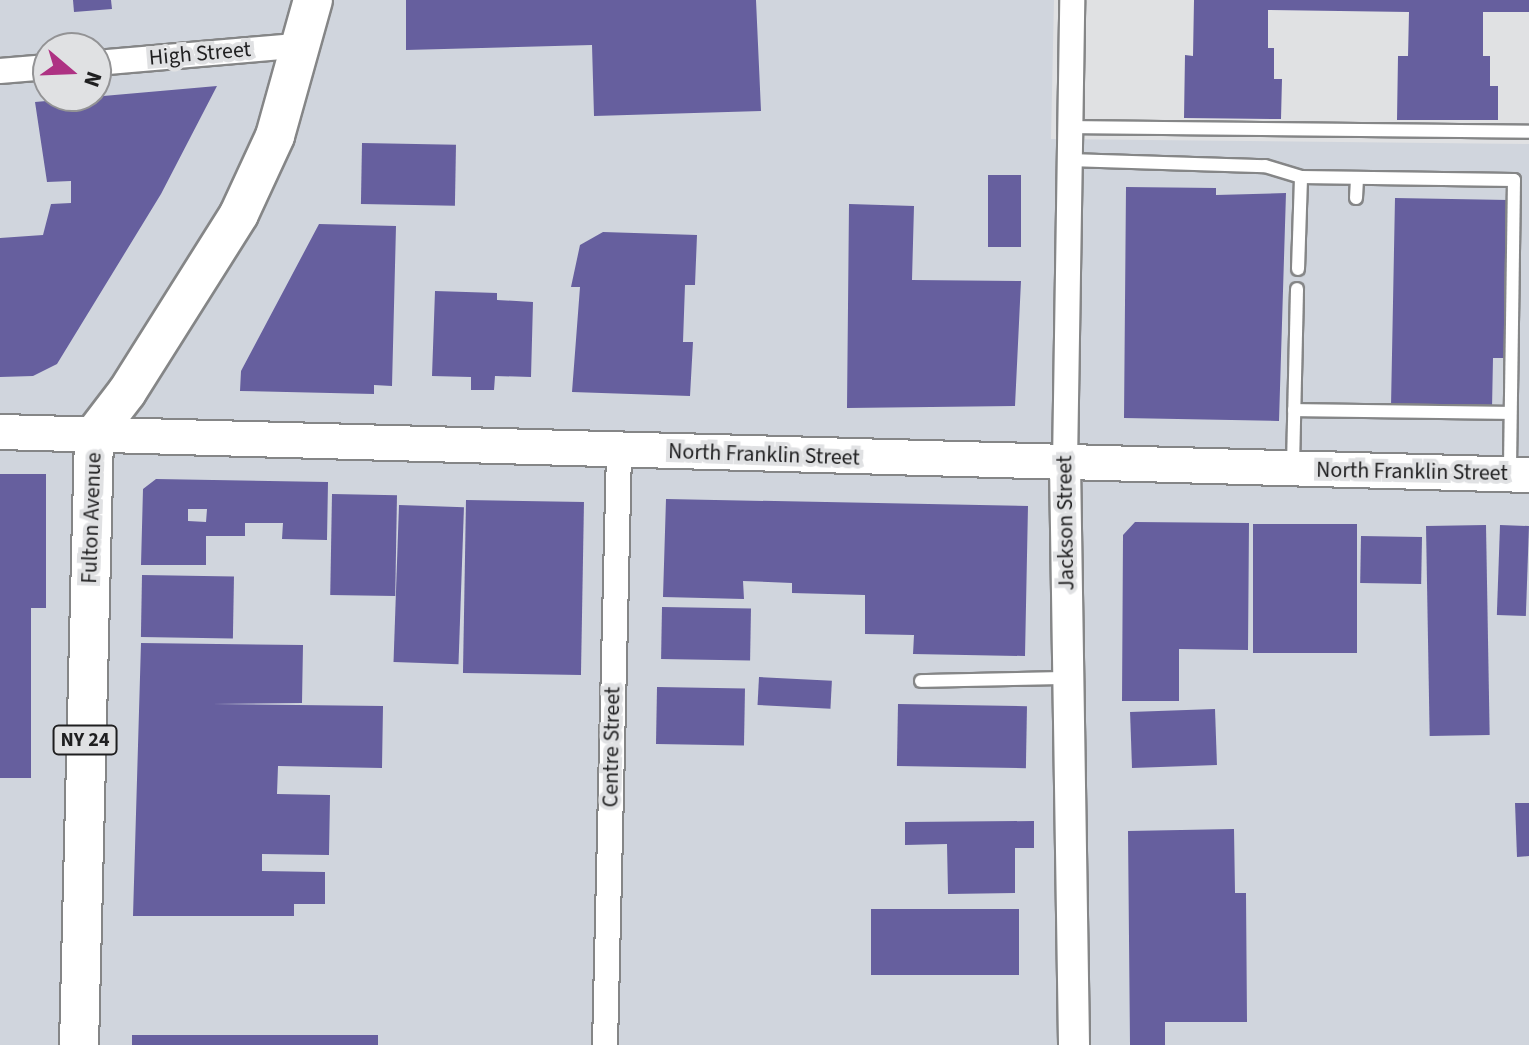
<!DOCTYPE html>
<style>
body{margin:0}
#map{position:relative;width:1529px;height:1045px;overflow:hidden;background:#e0e1e3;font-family:"Source Sans 3",sans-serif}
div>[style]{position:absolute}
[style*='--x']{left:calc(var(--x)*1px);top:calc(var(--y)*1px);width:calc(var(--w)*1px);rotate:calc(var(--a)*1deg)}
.built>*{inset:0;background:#d0d5dd}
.building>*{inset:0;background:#665f9e;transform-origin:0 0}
.roads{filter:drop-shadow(2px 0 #858687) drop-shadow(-2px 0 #858687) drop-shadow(0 2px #858687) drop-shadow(0 -2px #858687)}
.service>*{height:12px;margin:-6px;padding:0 6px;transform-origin:6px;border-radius:6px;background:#fff}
.minor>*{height:24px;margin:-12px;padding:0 12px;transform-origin:12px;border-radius:12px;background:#fff}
.tertiary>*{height:30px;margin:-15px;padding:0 15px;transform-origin:15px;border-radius:15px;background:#fff}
.secondary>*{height:34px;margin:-17px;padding:0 17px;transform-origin:17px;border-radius:17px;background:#fff}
.primary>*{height:38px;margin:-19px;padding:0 19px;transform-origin:19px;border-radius:19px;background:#fff}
span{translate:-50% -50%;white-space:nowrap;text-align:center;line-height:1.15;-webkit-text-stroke:8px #e0e1e3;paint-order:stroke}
.shield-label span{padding:2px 6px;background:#e0e1e3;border:2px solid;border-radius:6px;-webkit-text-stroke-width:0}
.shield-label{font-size:20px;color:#1f1f20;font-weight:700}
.street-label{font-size:22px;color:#1f1f20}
.north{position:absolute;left:32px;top:32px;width:80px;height:80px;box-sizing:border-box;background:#e0e1e3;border:2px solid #939395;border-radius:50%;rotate:109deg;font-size:22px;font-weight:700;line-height:32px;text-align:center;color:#1f1f20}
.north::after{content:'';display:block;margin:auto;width:28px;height:36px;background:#ae3283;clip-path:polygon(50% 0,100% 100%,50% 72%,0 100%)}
</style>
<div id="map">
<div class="built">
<div style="clip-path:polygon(evenodd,0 0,1054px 0,1051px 139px,1529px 144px,1529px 1045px,0 1045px,0 0,48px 48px,96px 48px,96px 96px,48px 96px,48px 48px)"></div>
</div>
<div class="building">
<div style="clip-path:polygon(73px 0,111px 0,112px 9px,74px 12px)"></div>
<div style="clip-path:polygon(406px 0,756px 0,761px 111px,594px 116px,592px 45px,406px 50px)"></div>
<div style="clip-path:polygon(1194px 0,1529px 0,1529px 12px,1483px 12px,1483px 56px,1490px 56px,1490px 86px,1498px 86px,1498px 120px,1397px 120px,1398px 56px,1408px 56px,1409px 12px,1268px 10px,1268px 48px,1274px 48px,1274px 79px,1282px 79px,1281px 119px,1184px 118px,1185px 55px,1193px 56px)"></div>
<div style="clip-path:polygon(217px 86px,161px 194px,57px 364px,33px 376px,0 377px,0 238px,43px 235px,51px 204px,71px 203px,71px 181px,47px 182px,35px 102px)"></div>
<div style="left:362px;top:143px;width:94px;height:61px;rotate:1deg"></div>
<div style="left:988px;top:175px;width:33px;height:72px"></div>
<div style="clip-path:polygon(1126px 187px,1216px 188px,1216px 195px,1286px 193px,1279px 421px,1124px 418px)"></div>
<div style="clip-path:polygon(1395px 198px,1508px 200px,1506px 358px,1493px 358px,1492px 409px,1391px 407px)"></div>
<div style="clip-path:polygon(849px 204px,914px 206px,912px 280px,1021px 281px,1015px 406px,847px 408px)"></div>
<div style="clip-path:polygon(319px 224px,396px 226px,392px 386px,374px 385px,374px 394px,240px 391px,241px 371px)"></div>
<div style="clip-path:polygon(603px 232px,697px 235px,695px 285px,685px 285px,683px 342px,693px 342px,690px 396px,572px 392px,580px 287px,571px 287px,580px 245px)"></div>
<div style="clip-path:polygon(435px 291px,497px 293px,497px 300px,533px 302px,531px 377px,495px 376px,494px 390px,471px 390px,471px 377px,432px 376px)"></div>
<div style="clip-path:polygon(0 474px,46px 474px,46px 608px,31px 608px,31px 778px,0 778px)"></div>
<div style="clip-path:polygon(evenodd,156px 479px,328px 482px,327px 540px,282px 539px,283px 523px,245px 523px,245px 536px,206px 536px,206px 565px,141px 565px,143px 489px,156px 479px,188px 509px,207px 509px,206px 522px,188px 521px,188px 509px)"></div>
<div style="left:332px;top:494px;width:65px;height:101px;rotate:1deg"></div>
<div style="clip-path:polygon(666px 499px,1028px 506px,1025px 656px,913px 654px,914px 635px,865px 634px,865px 595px,792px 593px,792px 583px,743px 581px,744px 599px,663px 597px)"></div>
<div style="left:466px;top:500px;width:118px;height:173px;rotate:1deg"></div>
<div style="left:399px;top:505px;width:65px;height:157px;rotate:2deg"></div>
<div style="clip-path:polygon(1135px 522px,1249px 523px,1248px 650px,1179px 649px,1179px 701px,1122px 701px,1123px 535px)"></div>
<div style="left:1253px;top:524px;width:104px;height:129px"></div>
<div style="left:1486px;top:525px;width:210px;height:60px;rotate:89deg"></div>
<div style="left:1500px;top:525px;width:29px;height:90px;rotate:2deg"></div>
<div style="left:1361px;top:536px;width:61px;height:47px;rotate:1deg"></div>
<div style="left:142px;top:575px;width:92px;height:62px;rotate:1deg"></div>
<div style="left:662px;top:607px;width:89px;height:52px;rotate:1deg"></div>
<div style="clip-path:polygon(141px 643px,303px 645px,302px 703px,212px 704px,383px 706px,382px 768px,278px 766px,277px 794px,330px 795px,329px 855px,262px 854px,262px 871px,325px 872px,325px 904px,294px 904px,294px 916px,133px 916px)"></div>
<div style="left:759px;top:677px;width:73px;height:28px;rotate:3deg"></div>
<div style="left:657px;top:687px;width:88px;height:57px;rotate:1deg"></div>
<div style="left:898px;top:704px;width:129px;height:62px;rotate:1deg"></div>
<div style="left:1215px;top:709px;width:56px;height:85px;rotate:88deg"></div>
<div style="clip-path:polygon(1515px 803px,1529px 803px,1529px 856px,1517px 857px)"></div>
<div style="clip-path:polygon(1034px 821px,1034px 848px,1015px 848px,1015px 893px,948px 894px,947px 844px,905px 845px,905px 822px)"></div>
<div style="clip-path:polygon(1234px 829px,1235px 893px,1246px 893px,1247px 1022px,1165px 1022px,1165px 1045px,1130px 1045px,1128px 831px)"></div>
<div style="left:1019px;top:909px;width:66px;height:148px;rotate:90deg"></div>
<div style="left:132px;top:1035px;width:246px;height:10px"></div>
</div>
<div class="roads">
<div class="service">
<div style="--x:1070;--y:127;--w:459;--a:0.6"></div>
<div style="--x:1069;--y:160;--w:196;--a:1.8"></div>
<div style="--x:1265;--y:166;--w:38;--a:17"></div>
<div style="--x:1301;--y:177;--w:213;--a:0.8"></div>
<div style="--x:1514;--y:180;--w:291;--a:90.8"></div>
<div style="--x:1356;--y:198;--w:20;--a:-87"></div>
<div style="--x:1298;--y:269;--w:92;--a:-88.1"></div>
<div style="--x:1294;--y:410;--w:216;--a:0.8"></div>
<div style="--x:1293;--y:466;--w:177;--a:-88.7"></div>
<div style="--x:921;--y:681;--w:147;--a:-1.2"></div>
</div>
<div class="minor">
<div style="--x:96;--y:63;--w:209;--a:-4.9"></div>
<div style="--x:0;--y:71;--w:48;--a:-4.8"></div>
<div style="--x:1065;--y:464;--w:464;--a:-89.1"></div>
<div style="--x:605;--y:1045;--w:595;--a:-88.65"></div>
</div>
<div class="tertiary">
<div style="--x:1065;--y:464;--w:581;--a:89.11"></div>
</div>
<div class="secondary">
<div style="--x:0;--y:432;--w:1530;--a:1.61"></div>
</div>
<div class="primary">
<div style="--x:79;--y:1045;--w:610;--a:-88.59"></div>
<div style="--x:94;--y:435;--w:54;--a:-52.5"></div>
<div style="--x:127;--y:392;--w:210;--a:-57.8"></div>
<div style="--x:239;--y:214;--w:86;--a:-65.2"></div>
<div style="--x:275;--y:136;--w:141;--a:-74.4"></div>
</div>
</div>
<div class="shield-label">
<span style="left:85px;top:740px">NY 24</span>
</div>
<div class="street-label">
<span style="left:200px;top:54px;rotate:-5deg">High Street</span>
<span style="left:764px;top:455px;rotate:2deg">North Franklin Street</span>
<span style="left:1412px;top:472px;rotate:1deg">North Franklin Street</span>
<span style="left:92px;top:518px;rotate:-88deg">Fulton Avenue</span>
<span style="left:1066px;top:523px;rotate:-91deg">Jackson Street</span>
<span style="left:612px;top:747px;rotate:-89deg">Centre Street</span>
</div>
<div class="north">N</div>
</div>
